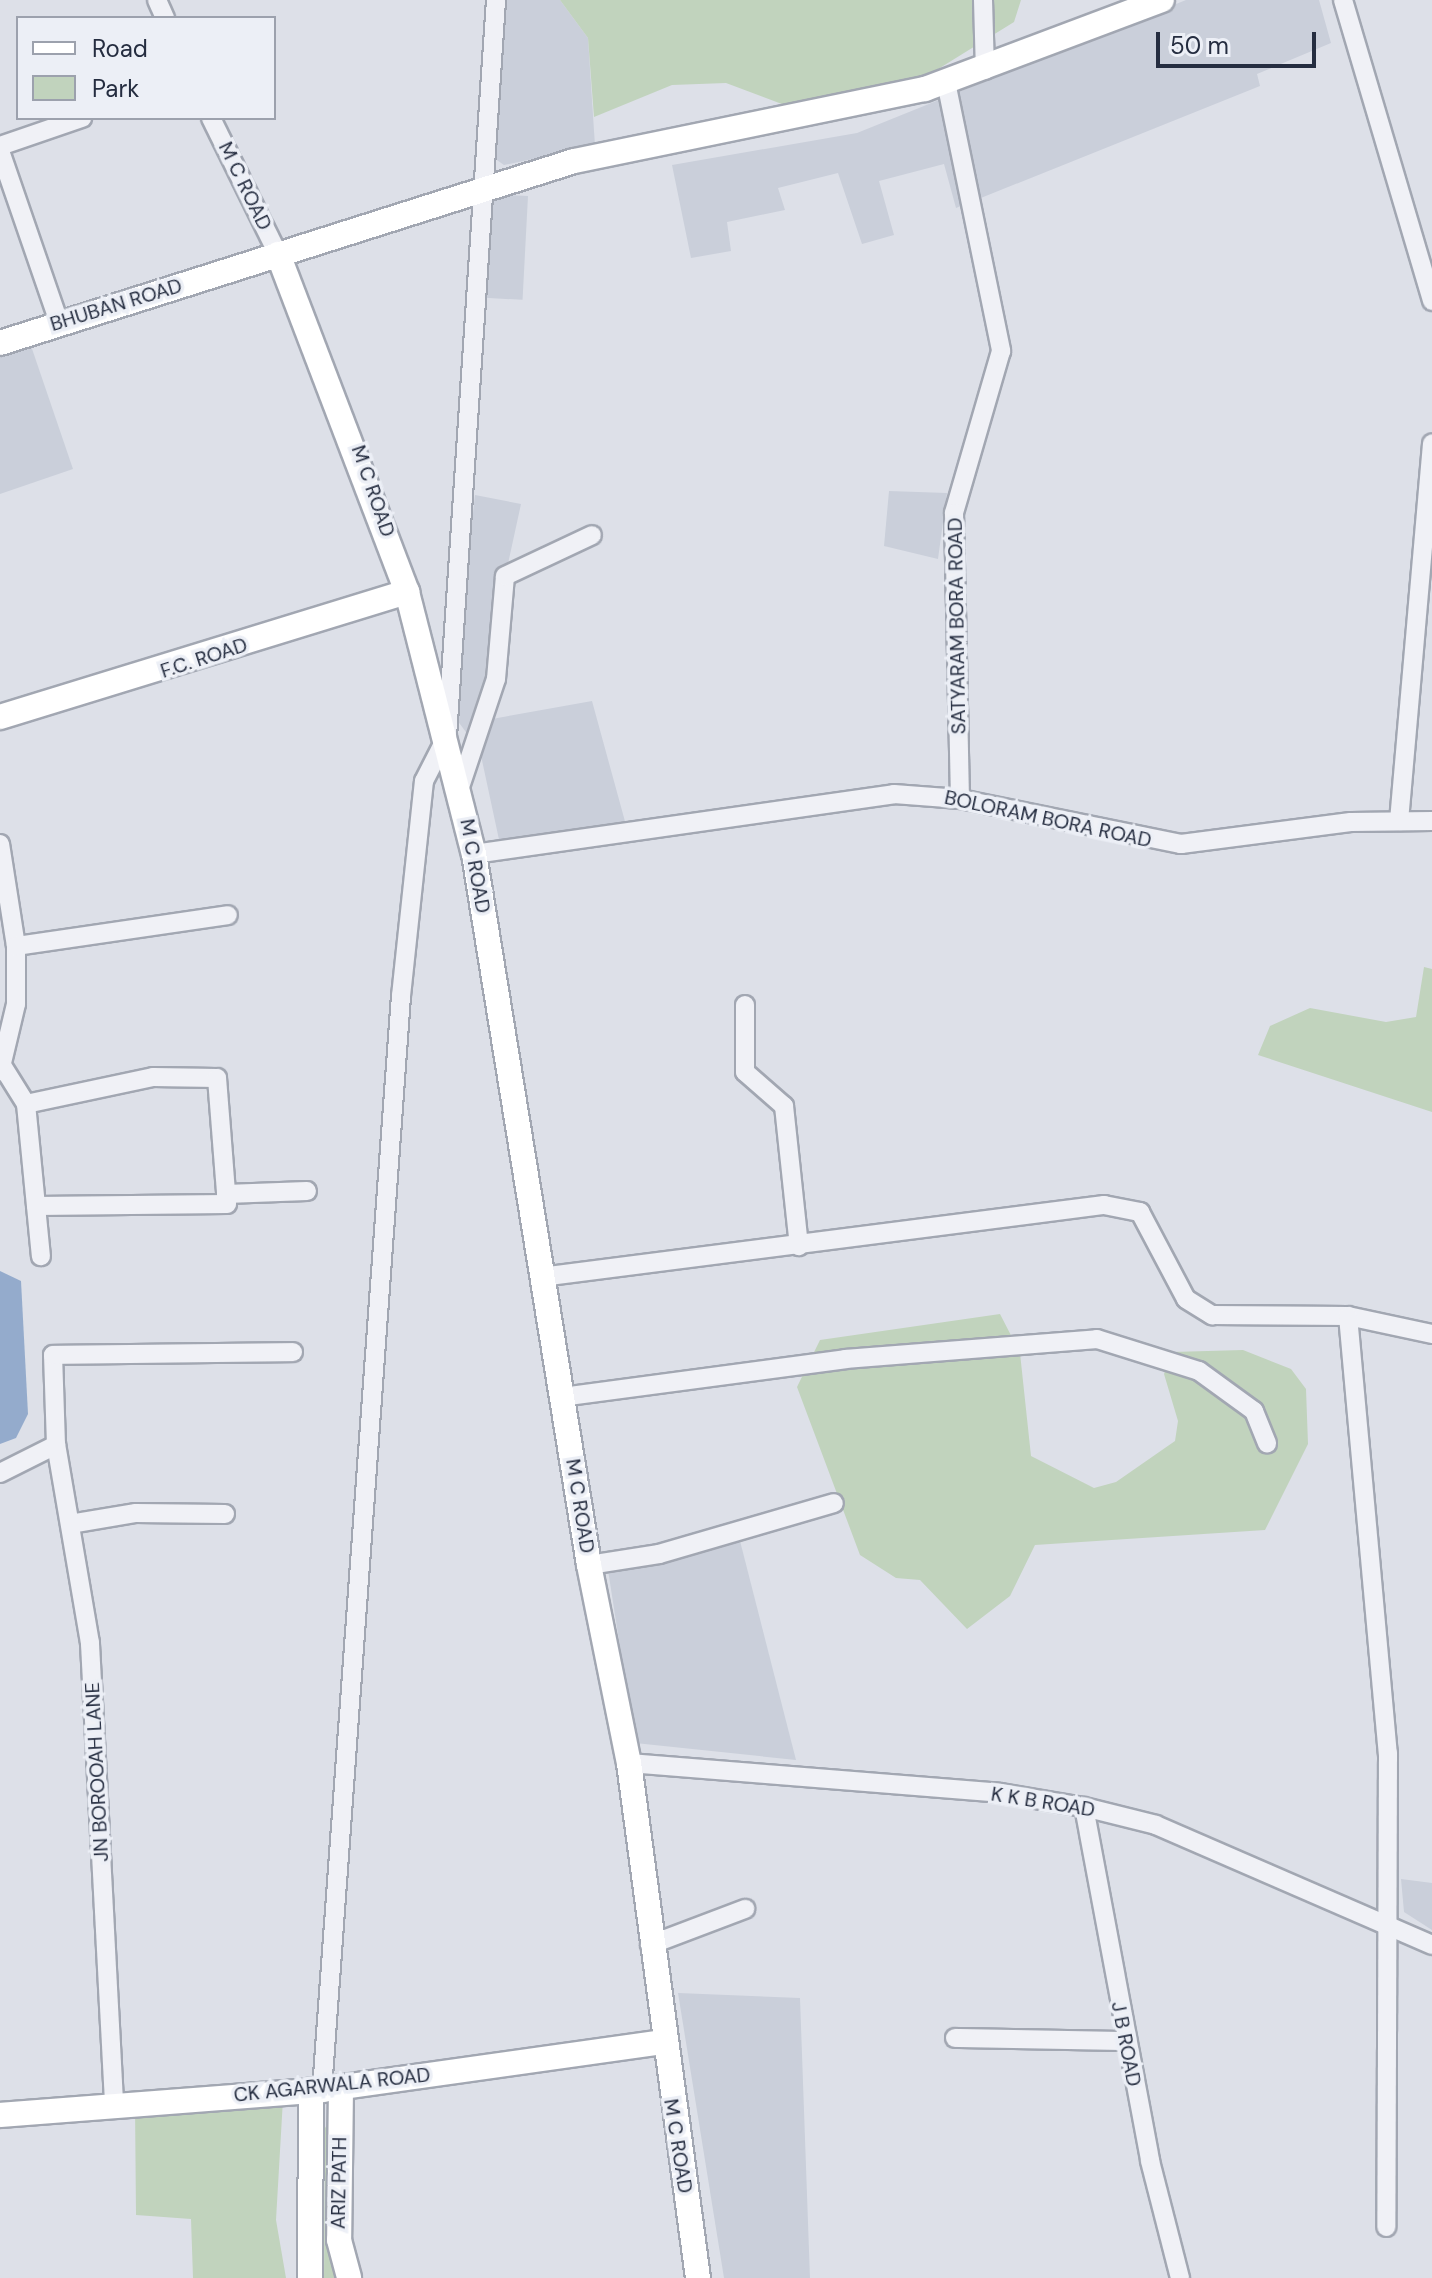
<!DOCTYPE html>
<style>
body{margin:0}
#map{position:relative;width:1432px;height:2278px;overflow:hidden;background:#dde0e8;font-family:"DM Sans",sans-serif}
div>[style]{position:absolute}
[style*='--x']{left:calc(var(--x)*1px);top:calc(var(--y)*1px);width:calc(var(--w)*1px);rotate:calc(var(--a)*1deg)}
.built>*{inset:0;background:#cacfda;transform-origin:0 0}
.green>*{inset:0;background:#c1d3bd}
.water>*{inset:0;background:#94abcc}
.roads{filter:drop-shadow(2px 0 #a2a7b2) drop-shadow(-2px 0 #a2a7b2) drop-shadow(0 2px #a2a7b2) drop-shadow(0 -2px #a2a7b2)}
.street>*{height:18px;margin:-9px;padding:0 9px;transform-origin:9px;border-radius:9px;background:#f0f1f6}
.secondary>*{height:24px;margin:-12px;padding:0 12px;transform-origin:12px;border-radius:12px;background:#fff}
span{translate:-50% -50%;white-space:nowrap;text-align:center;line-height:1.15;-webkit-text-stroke:7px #eceff6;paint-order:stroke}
.street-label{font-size:20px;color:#252d40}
.legend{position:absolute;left:16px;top:16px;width:260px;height:104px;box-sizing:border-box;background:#eceff6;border:2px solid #9ca1ad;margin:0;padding:10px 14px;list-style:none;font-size:24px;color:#252d40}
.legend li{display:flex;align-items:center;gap:16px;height:40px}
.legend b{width:40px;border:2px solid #9ca1ad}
.scale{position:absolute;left:1156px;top:32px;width:160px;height:36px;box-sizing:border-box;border:4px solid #252d40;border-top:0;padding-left:10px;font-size:24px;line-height:28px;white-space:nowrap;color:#252d40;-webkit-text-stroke:6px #eceff6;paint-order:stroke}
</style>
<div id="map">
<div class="built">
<div style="clip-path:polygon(505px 0,560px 0,588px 38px,595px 146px,504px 165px,494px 158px)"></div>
<div style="clip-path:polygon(1186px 0,1319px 0,1331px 43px,1257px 74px,1260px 86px,956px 208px,944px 164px,879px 181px,894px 235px,862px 244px,838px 173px,778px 188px,785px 210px,727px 222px,731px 251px,691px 258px,672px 165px,857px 133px)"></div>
<div style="left:528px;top:196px;width:104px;height:38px;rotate:93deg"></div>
<div style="clip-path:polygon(28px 337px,73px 469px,0 494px,0 346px)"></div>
<div style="clip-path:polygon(889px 491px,947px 493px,938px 559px,884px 546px)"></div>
<div style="clip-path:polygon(475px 495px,521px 504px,501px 596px,492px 719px,592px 701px,626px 825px,501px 849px,480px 751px,451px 712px)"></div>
<div style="clip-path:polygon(738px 1533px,796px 1760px,635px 1743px,608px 1570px)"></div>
<div style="clip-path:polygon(1401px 1879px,1432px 1883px,1432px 1930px,1404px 1912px)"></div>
<div style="clip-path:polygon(678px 1993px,800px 1998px,810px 2278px,724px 2278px)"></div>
</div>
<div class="green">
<div style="clip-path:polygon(560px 0,1021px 0,1014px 22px,893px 97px,795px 109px,726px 83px,672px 85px,594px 117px,588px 38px)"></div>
<div style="clip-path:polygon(1424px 967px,1432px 969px,1432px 1112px,1258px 1055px,1270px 1026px,1310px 1008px,1386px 1022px,1416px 1017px)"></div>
<div style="clip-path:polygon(1000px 1314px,1020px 1353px,1031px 1456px,1094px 1488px,1116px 1482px,1175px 1441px,1178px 1421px,1164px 1374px,1172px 1352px,1243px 1350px,1291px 1369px,1306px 1389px,1308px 1444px,1265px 1530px,1035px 1545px,1010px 1596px,967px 1629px,920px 1580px,896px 1578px,860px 1555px,797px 1387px,820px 1340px)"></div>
<div style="clip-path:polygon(283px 2099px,276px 2220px,286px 2278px,193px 2278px,191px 2219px,136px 2215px,135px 2106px)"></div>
<div style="clip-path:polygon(335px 2114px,338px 2278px,324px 2278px,325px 2128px)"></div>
</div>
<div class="water">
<div style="clip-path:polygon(0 1271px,21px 1281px,28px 1414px,16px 1438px,0 1444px)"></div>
</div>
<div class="roads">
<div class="street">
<div style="--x:157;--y:0;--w:20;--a:66"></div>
<div style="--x:983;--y:0;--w:70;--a:88.4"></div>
<div style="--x:1343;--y:0;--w:314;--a:73.5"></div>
<div style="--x:946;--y:82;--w:275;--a:78.4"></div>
<div style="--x:1001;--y:351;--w:169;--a:106.2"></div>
<div style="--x:954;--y:513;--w:286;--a:88.8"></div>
<div style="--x:211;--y:118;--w:152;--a:63.8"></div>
<div style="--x:0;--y:146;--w:87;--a:-18.9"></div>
<div style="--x:0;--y:151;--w:181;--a:71"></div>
<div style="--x:460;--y:787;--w:114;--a:-71.6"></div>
<div style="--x:496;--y:679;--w:103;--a:-85"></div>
<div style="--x:505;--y:576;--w:96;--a:-25.2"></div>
<div style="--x:1399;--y:821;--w:379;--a:-85"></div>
<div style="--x:0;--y:844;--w:103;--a:81.1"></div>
<div style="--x:16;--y:946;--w:58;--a:90"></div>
<div style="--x:16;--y:1004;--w:69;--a:103.4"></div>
<div style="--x:474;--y:854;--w:424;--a:-8.1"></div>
<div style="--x:894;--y:794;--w:66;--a:4.3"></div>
<div style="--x:960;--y:799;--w:226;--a:11.5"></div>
<div style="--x:1181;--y:844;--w:171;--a:-7.4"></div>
<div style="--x:1351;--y:822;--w:81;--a:-0.7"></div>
<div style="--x:16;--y:946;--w:214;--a:-8.3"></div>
<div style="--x:745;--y:1005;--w:67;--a:90"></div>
<div style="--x:745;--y:1072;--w:52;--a:41.1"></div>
<div style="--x:784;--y:1106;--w:141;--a:83.9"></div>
<div style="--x:3;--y:1067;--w:44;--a:58.1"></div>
<div style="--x:26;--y:1104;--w:153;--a:84.4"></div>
<div style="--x:26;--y:1104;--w:130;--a:-12"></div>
<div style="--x:153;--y:1077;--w:64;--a:0.9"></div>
<div style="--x:217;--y:1078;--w:126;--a:85.5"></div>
<div style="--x:227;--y:1204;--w:191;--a:179.4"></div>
<div style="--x:226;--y:1194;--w:81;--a:-2.1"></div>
<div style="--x:541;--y:1277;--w:568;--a:-7.29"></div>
<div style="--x:1104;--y:1205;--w:37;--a:11"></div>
<div style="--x:1140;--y:1212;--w:98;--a:62.1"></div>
<div style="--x:1186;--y:1299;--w:31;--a:32"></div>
<div style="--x:1212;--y:1315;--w:136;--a:0.4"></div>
<div style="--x:1348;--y:1316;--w:86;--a:12.1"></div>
<div style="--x:1348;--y:1316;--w:439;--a:84.8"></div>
<div style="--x:1388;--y:1753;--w:474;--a:90.2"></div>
<div style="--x:562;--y:1397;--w:286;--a:-7.6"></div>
<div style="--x:845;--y:1359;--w:253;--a:-4.5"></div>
<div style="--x:1097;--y:1339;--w:107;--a:17.4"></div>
<div style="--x:1199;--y:1371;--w:68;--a:36"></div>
<div style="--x:1254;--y:1411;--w:35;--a:68"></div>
<div style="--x:0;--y:1473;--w:63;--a:-26.6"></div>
<div style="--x:70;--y:1524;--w:67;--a:-9.5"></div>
<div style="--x:136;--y:1513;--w:89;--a:0.6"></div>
<div style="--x:589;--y:1565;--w:71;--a:-8.9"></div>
<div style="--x:659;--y:1554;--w:182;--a:-16.2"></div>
<div style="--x:629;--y:1763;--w:372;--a:4.6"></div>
<div style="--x:1000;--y:1793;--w:85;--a:9.5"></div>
<div style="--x:1084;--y:1807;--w:74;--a:14"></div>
<div style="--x:1156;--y:1825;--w:301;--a:23.5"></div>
<div style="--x:1084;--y:1807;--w:360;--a:79.4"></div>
<div style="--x:1150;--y:2161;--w:121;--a:75.6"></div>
<div style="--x:650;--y:1945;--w:102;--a:-20.8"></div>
<div style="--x:955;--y:2038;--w:171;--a:1"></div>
<div style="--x:322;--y:2090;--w:1097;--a:-85.87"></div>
<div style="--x:401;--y:996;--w:216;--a:-83.9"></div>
<div style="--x:424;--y:781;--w:51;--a:-62.9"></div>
<div style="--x:447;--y:736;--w:738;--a:-86.19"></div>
<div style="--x:114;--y:2102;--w:460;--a:-93"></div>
<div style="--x:90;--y:1643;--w:201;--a:-99.7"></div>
<div style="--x:56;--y:1445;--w:90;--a:-91.9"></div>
<div style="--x:53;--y:1355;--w:240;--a:-0.7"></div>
</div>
<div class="secondary">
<div style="--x:278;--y:254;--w:362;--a:69.1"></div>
<div style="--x:407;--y:592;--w:270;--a:75.7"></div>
<div style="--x:474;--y:854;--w:720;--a:80.81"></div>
<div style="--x:589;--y:1565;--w:202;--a:78.6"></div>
<div style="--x:629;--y:1763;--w:520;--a:82.37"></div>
<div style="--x:0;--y:343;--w:602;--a:-17.59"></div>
<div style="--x:574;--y:161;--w:358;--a:-11.6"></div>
<div style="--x:925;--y:89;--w:253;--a:-20.6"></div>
<div style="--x:0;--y:717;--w:426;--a:-17.1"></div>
<div style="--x:341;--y:2087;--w:153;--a:90.7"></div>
<div style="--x:339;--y:2240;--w:39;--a:75"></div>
<div style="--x:0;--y:2115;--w:323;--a:-4.4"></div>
<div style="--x:322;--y:2090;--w:344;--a:-8"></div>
<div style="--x:310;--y:2278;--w:188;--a:-89.7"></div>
</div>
</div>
<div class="street-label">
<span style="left:245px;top:186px;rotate:64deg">M C ROAD</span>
<span style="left:116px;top:305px;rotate:-17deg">BHUBAN ROAD</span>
<span style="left:373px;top:491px;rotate:71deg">M C ROAD</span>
<span style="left:957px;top:626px;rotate:-91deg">SATYARAM BORA ROAD</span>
<span style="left:204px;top:658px;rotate:-18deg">F.C. ROAD</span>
<span style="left:1048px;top:819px;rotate:12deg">BOLORAM BORA ROAD</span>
<span style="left:475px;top:866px;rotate:80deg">M C ROAD</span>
<span style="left:580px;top:1506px;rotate:81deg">M C ROAD</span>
<span style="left:97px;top:1772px;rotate:-93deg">JN BOROOAH LANE</span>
<span style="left:1043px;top:1802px;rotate:9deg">K K B ROAD</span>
<span style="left:1126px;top:2044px;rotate:79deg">J B ROAD</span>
<span style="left:332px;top:2085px;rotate:-6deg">CK AGARWALA ROAD</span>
<span style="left:678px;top:2146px;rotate:81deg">M C ROAD</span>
<span style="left:339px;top:2183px;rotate:-89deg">ARIZ PATH</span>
</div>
<ul class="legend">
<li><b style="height:10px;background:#fff"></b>Road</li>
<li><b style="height:22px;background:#c1d3bd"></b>Park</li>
</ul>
<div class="scale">50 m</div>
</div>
